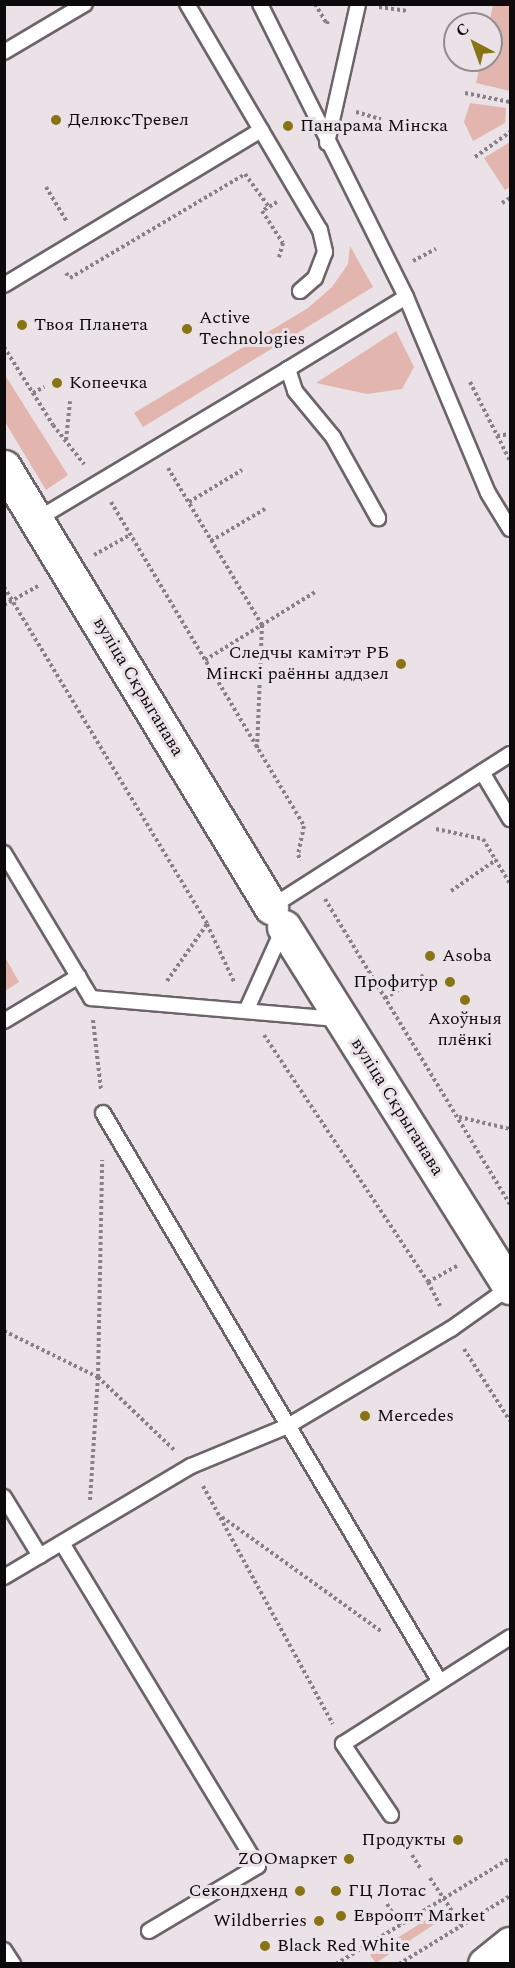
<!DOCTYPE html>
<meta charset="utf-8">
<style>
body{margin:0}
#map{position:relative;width:515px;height:1968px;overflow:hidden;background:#ebe2e7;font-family:Spectral,serif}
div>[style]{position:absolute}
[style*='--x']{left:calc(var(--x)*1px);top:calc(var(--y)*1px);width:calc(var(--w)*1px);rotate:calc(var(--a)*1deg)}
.green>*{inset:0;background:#e2b5ae}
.path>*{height:4px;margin-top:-2px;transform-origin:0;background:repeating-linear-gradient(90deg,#878084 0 3px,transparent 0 6px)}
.roads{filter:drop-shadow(2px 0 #6c6468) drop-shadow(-2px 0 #6c6468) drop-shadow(0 2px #6c6468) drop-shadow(0 -2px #6c6468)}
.service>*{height:14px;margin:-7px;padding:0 7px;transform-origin:7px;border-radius:7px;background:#fff}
.tertiary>*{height:33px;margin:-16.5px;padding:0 16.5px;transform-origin:16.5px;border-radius:16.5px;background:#fff}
.primary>*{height:33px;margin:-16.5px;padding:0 16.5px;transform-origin:16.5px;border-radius:16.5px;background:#fff}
.dots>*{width:16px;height:16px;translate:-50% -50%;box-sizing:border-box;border:3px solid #ebe2e7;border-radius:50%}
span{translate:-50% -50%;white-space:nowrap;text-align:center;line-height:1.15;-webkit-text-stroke:6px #ebe2e7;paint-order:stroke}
.poi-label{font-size:18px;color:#0d0a0c}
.left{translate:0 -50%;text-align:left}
.right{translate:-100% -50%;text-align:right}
.street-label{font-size:18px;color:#0d0a0c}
.frame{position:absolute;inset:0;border:6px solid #0d0a0c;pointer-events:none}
.north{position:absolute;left:443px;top:12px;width:60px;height:60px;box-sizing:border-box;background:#ebe2e7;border:2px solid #928c8f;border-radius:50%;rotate:319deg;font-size:16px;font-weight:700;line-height:24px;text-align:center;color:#0d0a0c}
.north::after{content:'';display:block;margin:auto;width:21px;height:27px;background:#887315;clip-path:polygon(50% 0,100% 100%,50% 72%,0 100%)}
</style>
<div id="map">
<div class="green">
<div style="clip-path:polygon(493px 5px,510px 5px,510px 91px,476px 83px,481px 60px,491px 60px,489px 24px)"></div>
<div style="clip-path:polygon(470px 103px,506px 108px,505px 123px,473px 141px,464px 122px)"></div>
<div style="clip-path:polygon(510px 142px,510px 187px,505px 190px,484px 158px)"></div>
<div style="clip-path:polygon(350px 246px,373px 287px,143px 427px,134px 413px,308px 308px,332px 287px,348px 264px)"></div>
<div style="clip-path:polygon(396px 331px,414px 367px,402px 389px,367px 394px,316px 383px)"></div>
<div style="clip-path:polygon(5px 375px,68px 475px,46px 490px,5px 422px)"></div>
<div style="clip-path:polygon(5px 957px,19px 982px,5px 991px,4px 991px)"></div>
<div style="clip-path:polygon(437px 1913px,439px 1921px,376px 1963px,370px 1955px)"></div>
</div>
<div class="path">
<div style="--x:315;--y:4;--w:23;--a:59"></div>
<div style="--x:327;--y:24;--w:3;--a:-72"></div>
<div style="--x:379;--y:7;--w:29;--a:8"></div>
<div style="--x:465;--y:93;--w:46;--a:11.3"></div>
<div style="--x:356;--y:112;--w:26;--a:16"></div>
<div style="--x:475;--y:157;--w:43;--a:-35.5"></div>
<div style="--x:46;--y:187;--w:41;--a:59"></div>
<div style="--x:277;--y:202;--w:17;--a:149"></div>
<div style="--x:262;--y:211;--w:38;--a:57"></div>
<div style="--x:283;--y:243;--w:15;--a:106"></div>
<div style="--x:502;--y:203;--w:9;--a:-32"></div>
<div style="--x:413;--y:261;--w:26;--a:-28"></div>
<div style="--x:66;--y:273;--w:6;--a:51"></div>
<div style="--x:70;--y:278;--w:204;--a:-30.7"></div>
<div style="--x:245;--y:174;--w:41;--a:54"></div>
<div style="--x:4;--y:347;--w:92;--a:57.9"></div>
<div style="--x:53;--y:425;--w:50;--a:51.5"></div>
<div style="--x:470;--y:382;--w:89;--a:63.1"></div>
<div style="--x:33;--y:393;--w:13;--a:-29"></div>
<div style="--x:497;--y:436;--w:13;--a:-9"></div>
<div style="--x:66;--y:440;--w:39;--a:-84"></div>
<div style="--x:168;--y:468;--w:183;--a:59.1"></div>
<div style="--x:262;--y:625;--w:124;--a:92.3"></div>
<div style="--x:111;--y:502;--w:377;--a:59.2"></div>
<div style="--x:304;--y:826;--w:30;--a:102"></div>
<div style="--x:298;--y:855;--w:6;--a:59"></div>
<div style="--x:189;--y:502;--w:62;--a:-31.1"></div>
<div style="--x:211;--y:541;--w:63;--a:-30.7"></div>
<div style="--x:94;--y:555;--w:41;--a:-29.1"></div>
<div style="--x:4;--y:587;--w:393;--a:58.9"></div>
<div style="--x:207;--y:924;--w:64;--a:65"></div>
<div style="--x:4;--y:605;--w:39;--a:-29"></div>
<div style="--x:205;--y:660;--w:129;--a:-31.7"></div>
<div style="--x:436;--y:829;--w:48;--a:12"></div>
<div style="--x:483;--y:839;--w:52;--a:59"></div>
<div style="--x:451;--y:891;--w:55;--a:-34.6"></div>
<div style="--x:325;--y:899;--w:357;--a:58.8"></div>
<div style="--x:167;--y:981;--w:70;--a:-54.9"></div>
<div style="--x:385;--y:998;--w:45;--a:-30.5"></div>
<div style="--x:93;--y:1020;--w:70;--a:83.5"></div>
<div style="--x:264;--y:1035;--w:296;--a:56.4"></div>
<div style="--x:428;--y:1282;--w:29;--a:63"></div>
<div style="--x:459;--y:1117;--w:52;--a:13.2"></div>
<div style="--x:428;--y:1282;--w:35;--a:-29"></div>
<div style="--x:4;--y:1331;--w:105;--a:26.1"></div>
<div style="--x:98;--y:1377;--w:105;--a:43.8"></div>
<div style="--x:464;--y:1349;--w:85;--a:57.4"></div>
<div style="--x:203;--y:1486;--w:271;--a:61.4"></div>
<div style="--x:90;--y:1500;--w:123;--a:-86.3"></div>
<div style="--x:98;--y:1377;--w:217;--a:-88.9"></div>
<div style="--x:222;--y:1517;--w:197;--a:35.7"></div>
<div style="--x:412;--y:1855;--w:15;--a:58"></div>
<div style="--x:430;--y:1878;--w:58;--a:56.3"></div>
<div style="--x:387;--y:1904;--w:25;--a:58"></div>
<div style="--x:336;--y:1964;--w:204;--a:-31.3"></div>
<div style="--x:399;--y:1964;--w:130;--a:-31.5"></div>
</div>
<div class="roads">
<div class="service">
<div style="--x:260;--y:4;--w:327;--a:63.5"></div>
<div style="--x:406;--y:297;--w:212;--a:67.3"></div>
<div style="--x:488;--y:493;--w:42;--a:58.6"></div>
<div style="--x:4;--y:52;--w:94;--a:-30.7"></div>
<div style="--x:261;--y:130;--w:116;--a:59.5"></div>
<div style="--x:320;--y:230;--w:23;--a:77"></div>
<div style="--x:325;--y:252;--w:28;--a:111"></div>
<div style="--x:315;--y:278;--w:20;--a:139"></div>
<div style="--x:327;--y:143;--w:142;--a:-77.4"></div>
<div style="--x:4;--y:285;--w:300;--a:-31.1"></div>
<div style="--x:261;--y:130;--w:146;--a:-120.4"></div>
<div style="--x:288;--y:369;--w:138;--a:-31.4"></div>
<div style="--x:36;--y:520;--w:294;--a:-30.9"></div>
<div style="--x:288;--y:369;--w:23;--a:72"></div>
<div style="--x:295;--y:391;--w:60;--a:50.4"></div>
<div style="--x:333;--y:437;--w:93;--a:60.9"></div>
<div style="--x:482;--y:772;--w:55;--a:59.2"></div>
<div style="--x:4;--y:853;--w:169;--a:59"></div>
<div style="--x:91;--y:998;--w:247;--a:4.9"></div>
<div style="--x:271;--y:907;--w:284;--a:-32.6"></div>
<div style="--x:247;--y:1009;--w:88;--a:-65.8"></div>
<div style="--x:4;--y:1021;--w:87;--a:-31"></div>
<div style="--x:103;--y:1113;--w:661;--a:59.36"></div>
<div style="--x:4;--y:1497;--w:69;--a:58.6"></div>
<div style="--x:62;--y:1543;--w:378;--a:58.8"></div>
<div style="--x:258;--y:1866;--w:127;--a:149.2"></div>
<div style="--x:4;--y:1577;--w:217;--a:-30.7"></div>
<div style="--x:191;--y:1466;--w:105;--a:-22.4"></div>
<div style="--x:288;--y:1426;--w:190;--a:-30.8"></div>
<div style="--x:451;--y:1329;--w:72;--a:-35.4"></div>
<div style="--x:391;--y:1815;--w:86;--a:-124.1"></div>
<div style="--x:343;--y:1744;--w:198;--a:-32.6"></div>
<div style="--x:4;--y:1950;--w:17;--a:57"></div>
</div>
<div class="tertiary">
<div style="--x:4;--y:467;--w:515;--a:58.75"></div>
<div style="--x:284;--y:927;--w:425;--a:57.9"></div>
</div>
<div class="primary">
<div style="--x:485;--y:1964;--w:32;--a:-39"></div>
</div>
</div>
<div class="dots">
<div style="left:56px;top:120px;background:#887315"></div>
<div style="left:288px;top:126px;background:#887315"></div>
<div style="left:22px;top:325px;background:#887315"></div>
<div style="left:187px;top:329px;background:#887315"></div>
<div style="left:57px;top:383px;background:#887315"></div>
<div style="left:401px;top:664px;background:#887315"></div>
<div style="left:430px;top:956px;background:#887315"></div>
<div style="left:450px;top:982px;background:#887315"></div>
<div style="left:465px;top:1000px;background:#887315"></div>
<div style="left:365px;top:1416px;background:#887315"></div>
<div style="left:458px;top:1840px;background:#887315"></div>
<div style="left:349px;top:1859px;background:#887315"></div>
<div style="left:300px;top:1891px;background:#887315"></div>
<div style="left:336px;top:1891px;background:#887315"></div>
<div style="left:341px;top:1916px;background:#887315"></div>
<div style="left:319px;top:1921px;background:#887315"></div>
<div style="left:265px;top:1946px;background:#887315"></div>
</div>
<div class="poi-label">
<span class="left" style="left:68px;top:120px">ДелюксТревел</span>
<span class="left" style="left:300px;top:126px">Панарама Мінска</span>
<span class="left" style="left:199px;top:329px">Active<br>Technologies</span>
<span class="left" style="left:34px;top:325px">Твоя Планета</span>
<span class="left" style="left:69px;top:383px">Копеечка</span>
<span class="right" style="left:389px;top:664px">Следчы камітэт РБ<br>Мінскі раённы аддзел</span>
<span class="left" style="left:442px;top:956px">Asoba</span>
<span class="right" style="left:438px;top:982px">Профитур</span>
<span style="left:465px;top:1030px">Ахоўныя<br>плёнкі</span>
<span class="left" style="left:377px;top:1416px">Mercedes</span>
<span class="right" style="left:446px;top:1840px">Продукты</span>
<span class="right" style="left:337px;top:1859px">ZOOмаркет</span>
<span class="right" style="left:288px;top:1891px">Секондхенд</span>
<span class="left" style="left:348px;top:1891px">ГЦ Лотас</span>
<span class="left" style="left:353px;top:1916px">Евроопт Market</span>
<span class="right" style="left:307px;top:1921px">Wildberries</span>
<span class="left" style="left:277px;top:1946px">Black Red White</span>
</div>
<div class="street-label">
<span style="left:138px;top:687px;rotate:59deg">вуліца Скрыганава</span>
<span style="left:397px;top:1107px;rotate:58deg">вуліца Скрыганава</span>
</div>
<div class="frame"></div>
<div class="north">С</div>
</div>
